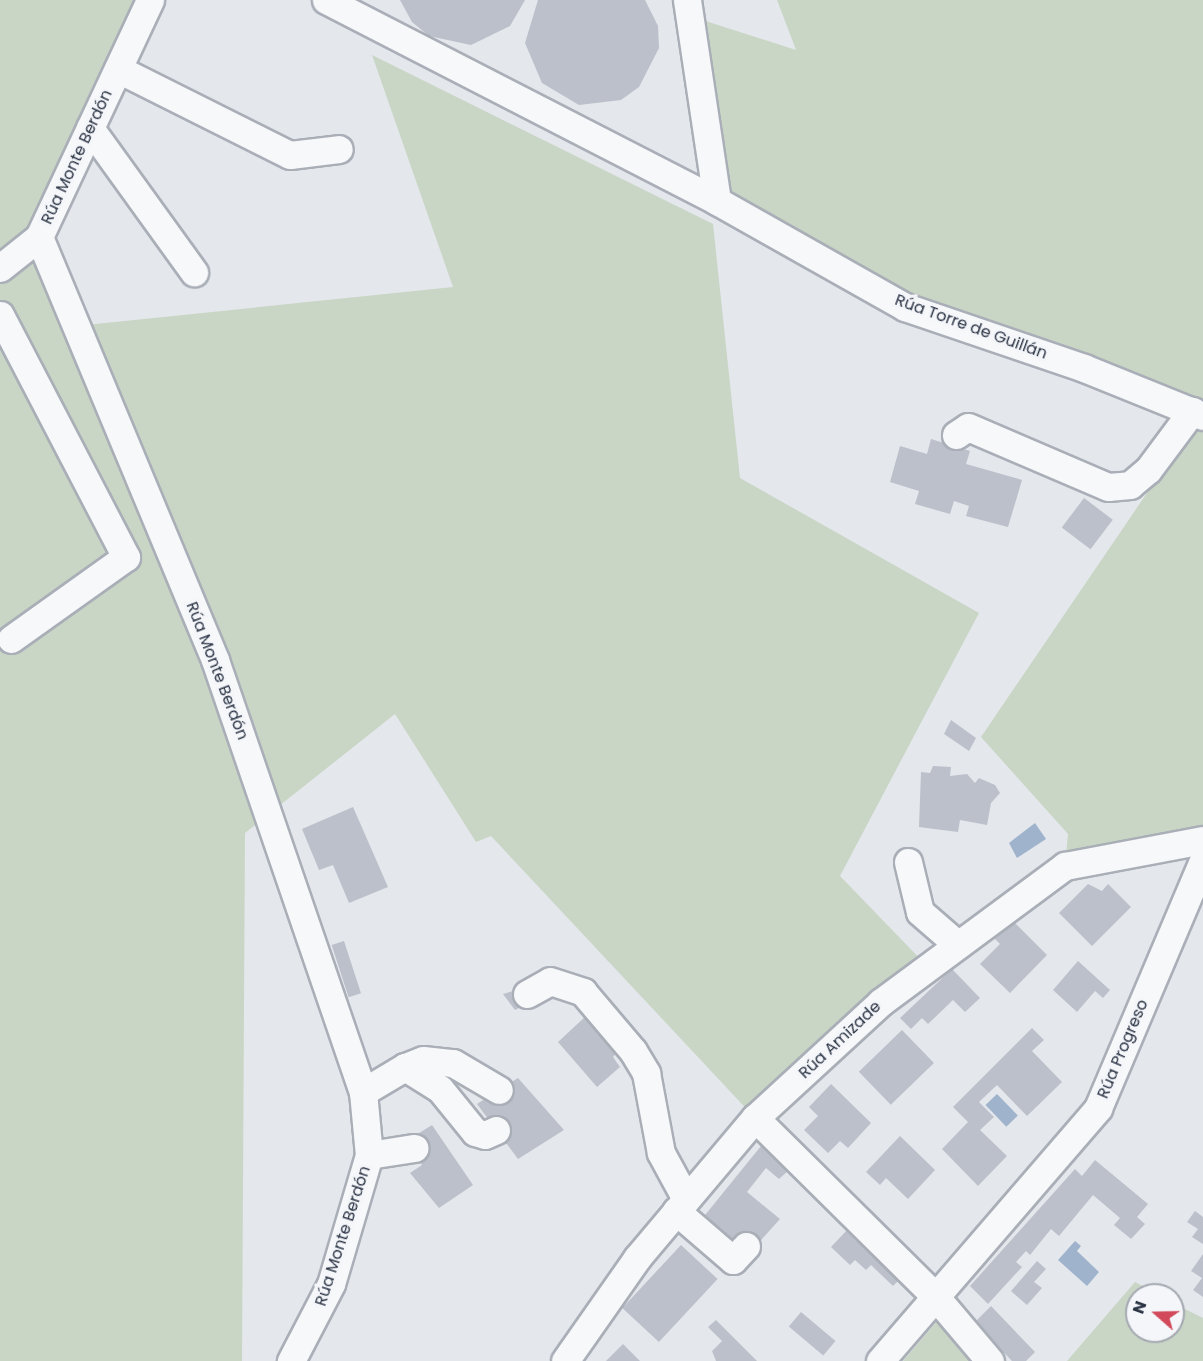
<!DOCTYPE html>
<meta charset="utf-8">
<style>
body{margin:0}
#map{position:relative;width:1203px;height:1361px;overflow:hidden;background:#e4e7ec;font-family:Poppins,sans-serif}
div>[style]{position:absolute}
[style*='--x']{left:calc(var(--x)*1px);top:calc(var(--y)*1px);width:calc(var(--w)*1px);rotate:calc(var(--a)*1deg)}
.green>*{inset:0;background:#c9d6c5}
.water>*{inset:0;background:#9fb4cc;transform-origin:0 0}
.building>*{inset:0;background:#bbc0ca;transform-origin:0 0}
.roads{filter:drop-shadow(2px 0 #a9aeb7) drop-shadow(-2px 0 #a9aeb7) drop-shadow(0 2px #a9aeb7) drop-shadow(0 -2px #a9aeb7)}
.minor>*{height:27px;margin:-13.5px;padding:0 13.5px;transform-origin:13.5px;border-radius:13.5px;background:#f7f8fa}
span{translate:-50% -50%;white-space:nowrap;text-align:center;line-height:1.15;-webkit-text-stroke:6px #f4f6f9;paint-order:stroke}
.street-label{font-size:16px;color:#2b3445}
.north{position:absolute;left:1125px;top:1283px;width:60px;height:60px;box-sizing:border-box;background:#f4f6f9;border:2px solid #a4a8b1;border-radius:50%;rotate:290deg;font-size:16px;font-weight:700;line-height:24px;text-align:center;color:#2b3445}
.north::after{content:'';display:block;margin:auto;width:21px;height:27px;background:#d1495b;clip-path:polygon(50% 0,100% 100%,50% 72%,0 100%)}
</style>
<div id="map">
<div class="green">
<div style="clip-path:polygon(0 0,135px 0,39px 237px,76px 326px,453px 287px,372px 55px,713px 224px,740px 478px,979px 613px,840px 876px,928px 967px,755px 1118px,491px 836px,476px 842px,395px 714px,245px 833px,242px 1361px,0 1361px)"></div>
<div style="clip-path:polygon(777px 0,1203px 0,1203px 840px,1065px 866px,1068px 834px,981px 737px,1200px 415px,905px 307px,717px 201px,693px 17px,796px 50px)"></div>
<div style="clip-path:polygon(1135px 1282px,1159px 1295px,1137px 1295px,1137px 1331px,1173px 1331px,1173px 1303px,1203px 1318px,1203px 1361px,1067px 1361px)"></div>
<div style="clip-path:polygon(940px 1318px,983px 1361px,903px 1361px)"></div>
</div>
<div class="water">
<div style="clip-path:polygon(1035px 823px,1046px 839px,1017px 858px,1009px 843px)"></div>
<div style="left:997px;top:1094px;width:30px;height:16px;rotate:46deg"></div>
<div style="clip-path:polygon(1075px 1241px,1081px 1246px,1077px 1251px,1099px 1272px,1087px 1286px,1058px 1260px)"></div>
</div>
<div class="building">
<div style="clip-path:polygon(400px 0,525px 0,510px 26px,471px 45px,429px 36px,412px 22px)"></div>
<div style="clip-path:polygon(538px 0,645px 0,658px 26px,659px 48px,639px 87px,621px 100px,579px 105px,542px 83px,525px 43px)"></div>
<div style="clip-path:polygon(931px 439px,970px 451px,966px 464px,1022px 480px,1008px 527px,966px 516px,969px 506px,954px 501px,950px 514px,915px 504px,919px 491px,890px 482px,900px 446px,927px 454px)"></div>
<div style="left:1084px;top:498px;width:36px;height:37px;rotate:37deg"></div>
<div style="clip-path:polygon(951px 720px,976px 738px,969px 751px,944px 734px)"></div>
<div style="clip-path:polygon(933px 766px,951px 767px,950px 776px,967px 774px,975px 783px,979px 778px,995px 785px,1000px 793px,991px 803px,987px 825px,960px 820px,958px 832px,919px 827px,921px 772px,930px 773px)"></div>
<div style="clip-path:polygon(353px 807px,388px 887px,349px 903px,333px 865px,319px 870px,302px 829px)"></div>
<div style="clip-path:polygon(1088px 884px,1102px 891px,1108px 884px,1131px 907px,1092px 946px,1059px 913px)"></div>
<div style="clip-path:polygon(1010px 918px,1047px 955px,1010px 993px,980px 964px,1000px 944px,992px 936px)"></div>
<div style="left:344px;top:941px;width:55px;height:13px;rotate:72deg"></div>
<div style="clip-path:polygon(1078px 961px,1110px 990px,1103px 998px,1095px 991px,1077px 1012px,1053px 990px)"></div>
<div style="clip-path:polygon(952px 969px,980px 998px,965px 1012px,953px 1000px,928px 1024px,922px 1018px,911px 1029px,900px 1018px)"></div>
<div style="clip-path:polygon(523px 988px,532px 1001px,515px 1010px,503px 994px)"></div>
<div style="clip-path:polygon(586px 1016px,618px 1051px,613px 1057px,620px 1067px,597px 1087px,558px 1042px)"></div>
<div style="clip-path:polygon(1032px 1028px,1044px 1040px,1032px 1051px,1062px 1082px,1027px 1116px,997px 1085px,979px 1102px,994px 1117px,980px 1130px,1007px 1156px,978px 1186px,942px 1149px,968px 1122px,953px 1107px)"></div>
<div style="left:902px;top:1030px;width:46px;height:60px;rotate:46deg"></div>
<div style="clip-path:polygon(518px 1078px,564px 1130px,518px 1159px,477px 1104px)"></div>
<div style="clip-path:polygon(831px 1084px,871px 1123px,848px 1148px,840px 1141px,828px 1153px,804px 1130px,818px 1116px,809px 1107px)"></div>
<div style="clip-path:polygon(432px 1125px,473px 1185px,439px 1208px,410px 1173px,422px 1165px,408px 1140px)"></div>
<div style="clip-path:polygon(900px 1136px,935px 1170px,908px 1199px,886px 1178px,880px 1185px,866px 1172px)"></div>
<div style="clip-path:polygon(761px 1146px,790px 1169px,779px 1179px,766px 1168px,747px 1192px,780px 1219px,752px 1250px,734px 1247px,701px 1220px)"></div>
<div style="clip-path:polygon(1095px 1160px,1148px 1204px,1137px 1217px,1145px 1224px,1131px 1239px,1114px 1225px,1120px 1218px,1093px 1195px,1059px 1236px,1051px 1229px,1030px 1255px,1026px 1251px,1016px 1262px,1022px 1267px,988px 1304px,970px 1286px,1075px 1169px,1082px 1176px)"></div>
<div style="clip-path:polygon(1195px 1211px,1203px 1217px,1203px 1244px,1192px 1237px,1198px 1229px,1187px 1222px)"></div>
<div style="clip-path:polygon(849px 1228px,901px 1278px,893px 1286px,871px 1265px,866px 1270px,855px 1260px,850px 1265px,831px 1247px)"></div>
<div style="left:681px;top:1245px;width:50px;height:86px;rotate:43deg"></div>
<div style="clip-path:polygon(1203px 1254px,1203px 1297px,1193px 1290px,1202px 1278px,1191px 1271px)"></div>
<div style="clip-path:polygon(1037px 1261px,1046px 1269px,1034px 1282px,1042px 1288px,1027px 1305px,1011px 1291px)"></div>
<div style="clip-path:polygon(991px 1306px,1035px 1352px,1026px 1361px,1012px 1361px,975px 1322px)"></div>
<div style="left:801px;top:1312px;width:45px;height:19px;rotate:40deg"></div>
<div style="clip-path:polygon(716px 1320px,757px 1361px,716px 1361px,712px 1351px,722px 1341px,708px 1327px)"></div>
<div style="clip-path:polygon(623px 1344px,640px 1361px,606px 1361px)"></div>
</div>
<div class="roads">
<div class="minor">
<div style="--x:150;--y:0;--w:262;--a:115.1"></div>
<div style="--x:39;--y:237;--w:458;--a:67.4"></div>
<div style="--x:215;--y:660;--w:457;--a:71.1"></div>
<div style="--x:363;--y:1092;--w:63;--a:84.6"></div>
<div style="--x:369;--y:1155;--w:134;--a:106.4"></div>
<div style="--x:331;--y:1284;--w:87;--a:117.5"></div>
<div style="--x:326;--y:0;--w:440;--a:27.2"></div>
<div style="--x:717;--y:201;--w:216;--a:29.4"></div>
<div style="--x:905;--y:307;--w:189;--a:18.8"></div>
<div style="--x:1084;--y:368;--w:128;--a:22"></div>
<div style="--x:687;--y:0;--w:203;--a:81.5"></div>
<div style="--x:118;--y:69;--w:192;--a:26.6"></div>
<div style="--x:290;--y:155;--w:49;--a:-7"></div>
<div style="--x:90;--y:128;--w:178;--a:54.2"></div>
<div style="--x:0;--y:268;--w:50;--a:-38.5"></div>
<div style="--x:0;--y:315;--w:273;--a:62.5"></div>
<div style="--x:126;--y:557;--w:141;--a:144.5"></div>
<div style="--x:956;--y:435;--w:14;--a:-34"></div>
<div style="--x:968;--y:427;--w:152;--a:23.2"></div>
<div style="--x:1108;--y:487;--w:22;--a:-5"></div>
<div style="--x:1130;--y:485;--w:23;--a:-40"></div>
<div style="--x:1148;--y:470;--w:74;--a:-53.3"></div>
<div style="--x:908;--y:862;--w:51;--a:76.5"></div>
<div style="--x:920;--y:912;--w:50;--a:41"></div>
<div style="--x:527;--y:994;--w:26;--a:-29"></div>
<div style="--x:550;--y:981;--w:35;--a:18"></div>
<div style="--x:583;--y:992;--w:77;--a:49.7"></div>
<div style="--x:633;--y:1051;--w:26;--a:59"></div>
<div style="--x:646;--y:1073;--w:81;--a:79.4"></div>
<div style="--x:661;--y:1153;--w:52;--a:61.5"></div>
<div style="--x:405;--y:1067;--w:19;--a:-21"></div>
<div style="--x:423;--y:1060;--w:30;--a:6"></div>
<div style="--x:453;--y:1063;--w:53;--a:30.4"></div>
<div style="--x:363;--y:1092;--w:49;--a:-30.8"></div>
<div style="--x:405;--y:1067;--w:41;--a:32.2"></div>
<div style="--x:440;--y:1089;--w:55;--a:50.9"></div>
<div style="--x:475;--y:1132;--w:10;--a:17"></div>
<div style="--x:485;--y:1135;--w:12;--a:-24"></div>
<div style="--x:755;--y:1118;--w:253;--a:44.7"></div>
<div style="--x:935;--y:1296;--w:85;--a:49.8"></div>
<div style="--x:369;--y:1155;--w:46;--a:-8.8"></div>
<div style="--x:676;--y:1211;--w:75;--a:40.7"></div>
<div style="--x:733;--y:1260;--w:19;--a:-47"></div>
<div style="--x:565;--y:1361;--w:126;--a:-55"></div>
<div style="--x:637;--y:1258;--w:183;--a:-49.9"></div>
<div style="--x:755;--y:1118;--w:171;--a:-42.6"></div>
<div style="--x:881;--y:1002;--w:229;--a:-36.5"></div>
<div style="--x:1065;--y:866;--w:140;--a:-10.7"></div>
<div style="--x:880;--y:1361;--w:334;--a:-49.2"></div>
<div style="--x:1098;--y:1108;--w:268;--a:-67"></div>
</div>
</div>
<div class="street-label">
<span style="left:77px;top:157px;rotate:-65deg">Rúa Monte Berdón</span>
<span style="left:971px;top:327px;rotate:20deg">Rúa Torre de Guillán</span>
<span style="left:217px;top:671px;rotate:69deg">Rúa Monte Berdón</span>
<span style="left:840px;top:1040px;rotate:-43deg">Rúa Amizade</span>
<span style="left:1123px;top:1049px;rotate:-67deg">Rúa Progreso</span>
<span style="left:343px;top:1236px;rotate:-72deg">Rúa Monte Berdón</span>
</div>
<div class="north">N</div>
</div>
